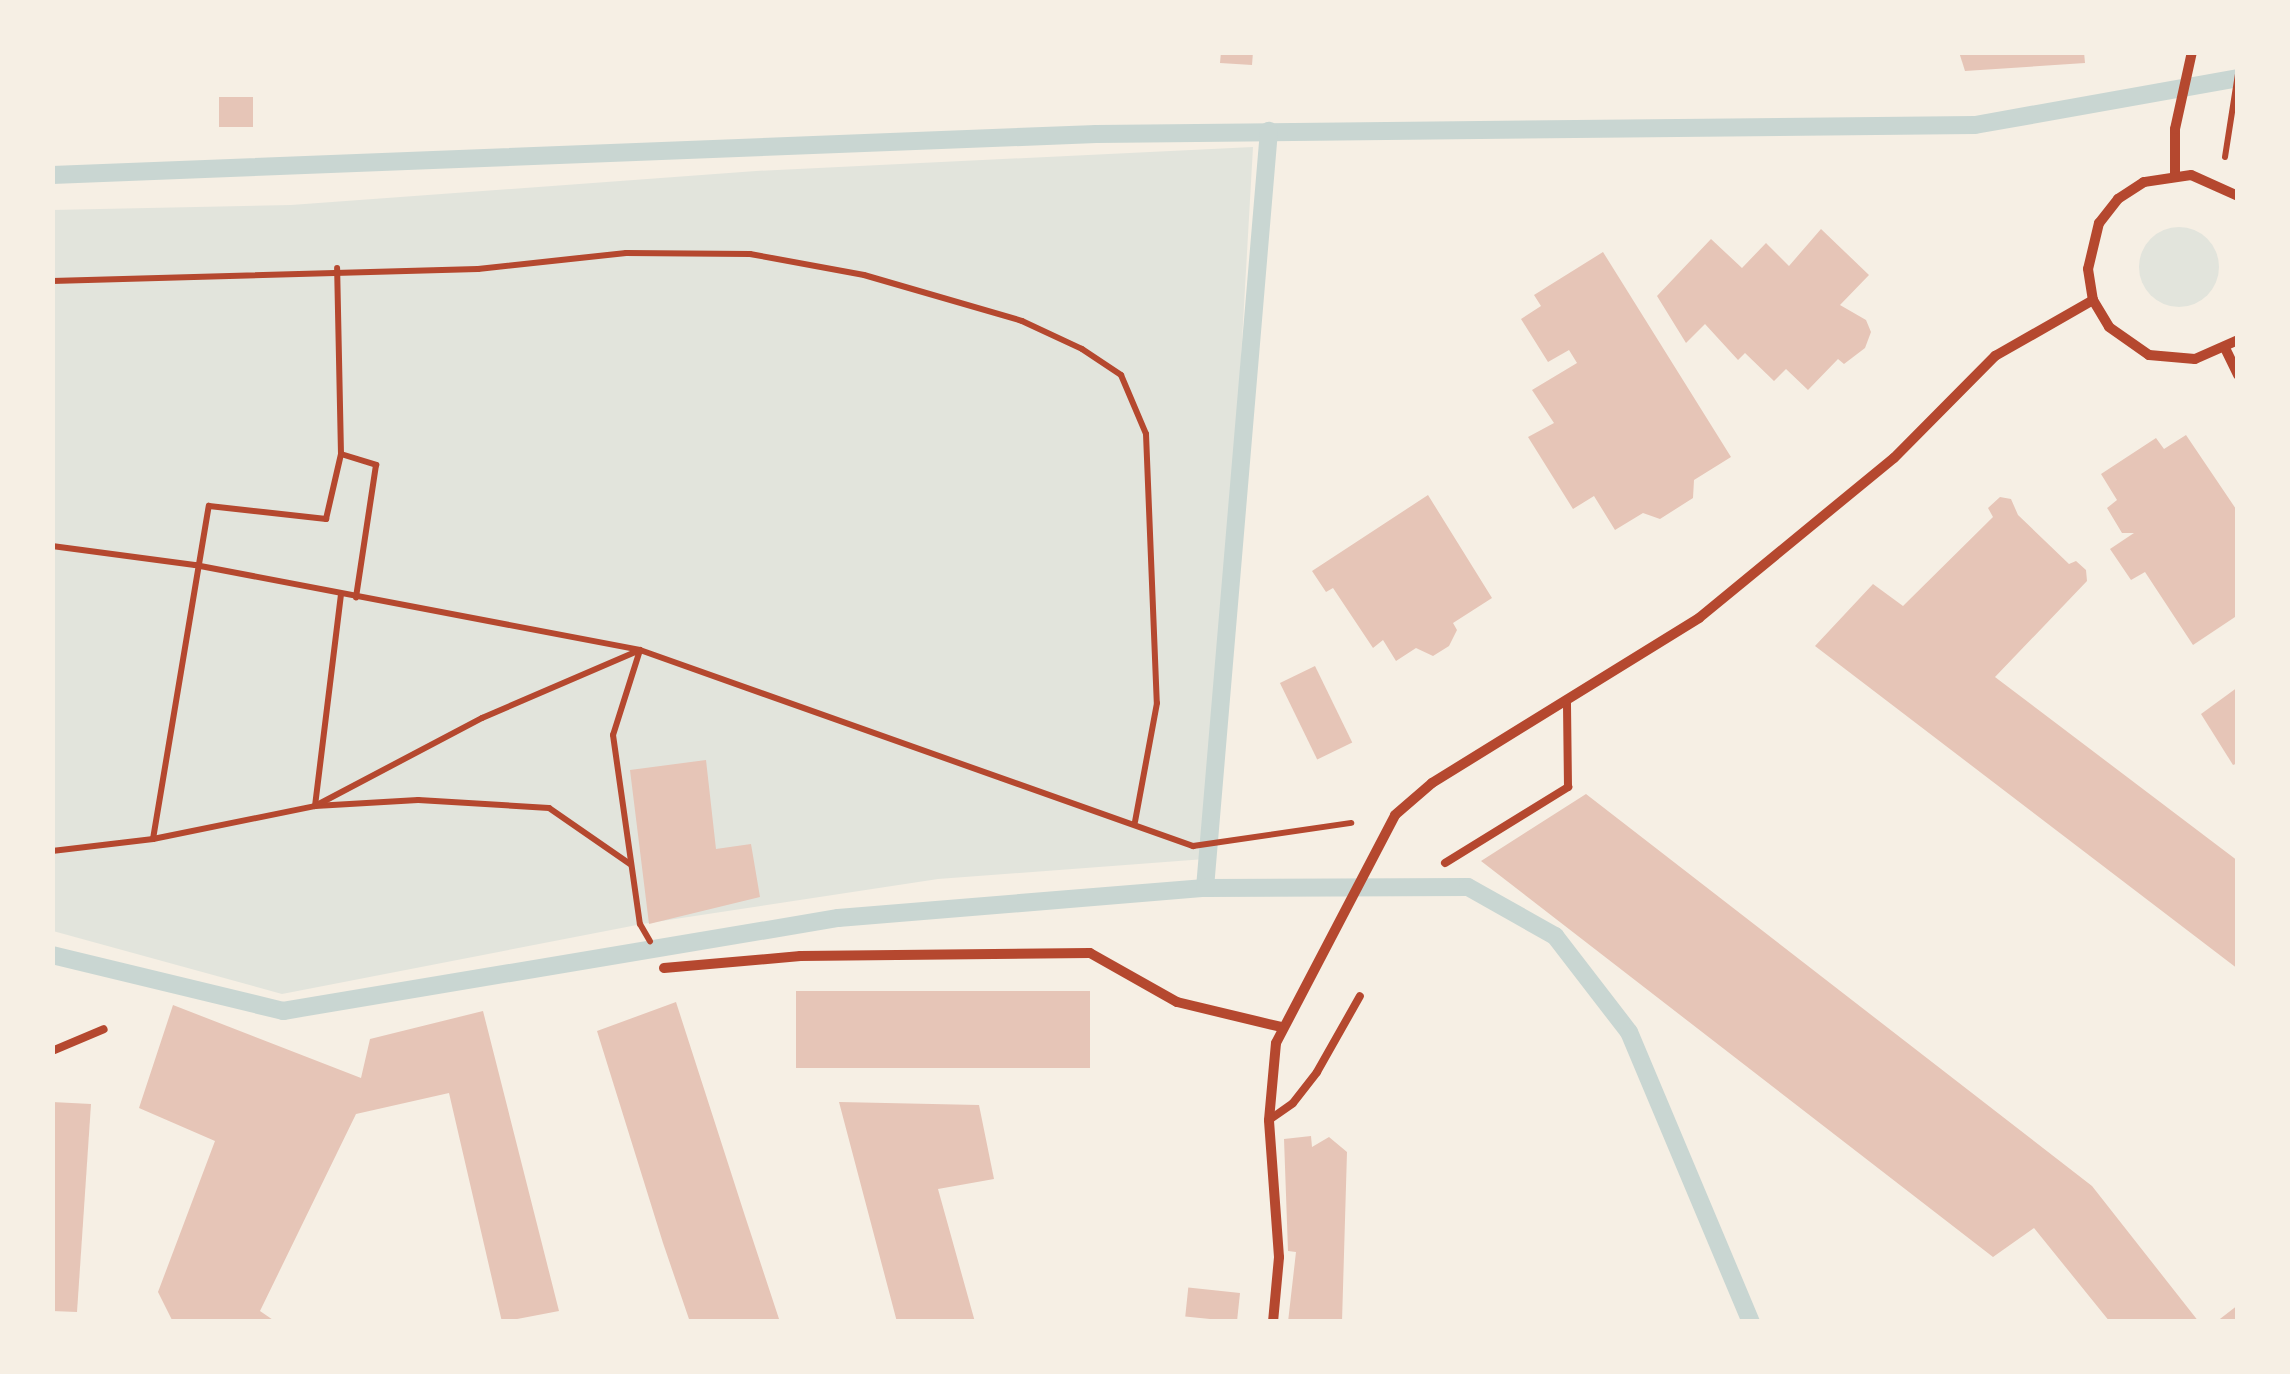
<!DOCTYPE html>
<style>
body{margin:0}
#map{position:relative;width:2290px;height:1374px;overflow:hidden;background:#f6efe4;font-family:Commissioner,sans-serif}
div>[style]{position:absolute}
[style*='--x']{left:calc(var(--x)*1px);top:calc(var(--y)*1px);width:calc(var(--w)*1px);rotate:calc(var(--a)*1deg)}
.green>*{inset:0;background:#e2e4dc}
.round{border-radius:50%}
.stream>*{height:18px;margin:-9px;padding:0 9px;transform-origin:9px;border-radius:9px;background:#c9d6d2}
.building>*{inset:0;background:#e6c5b7;transform-origin:0 0}
.path>*{height:6px;margin:-3px;padding:0 3px;transform-origin:3px;border-radius:3px;background:#b5482f}
.service>*{height:8px;margin:-4px;padding:0 4px;transform-origin:4px;border-radius:4px;background:#b5482f}
.minor>*{height:10px;margin:-5px;padding:0 5px;transform-origin:5px;border-radius:5px;background:#b5482f}
span{translate:-50% -50%;white-space:nowrap;text-align:center;line-height:1.15;-webkit-text-stroke:8px #f6efe4;paint-order:stroke}
.frame{position:absolute;inset:0;border:55px solid #f6efe4;pointer-events:none}
</style>
<div id="map">
<div class="green">
<div style="clip-path:polygon(1253px 147px,1221px 712px,1205px 859px,938px 879px,642px 924px,282px 994px,53px 931px,52px 210px,291px 205px,756px 171px)"></div>
<div class="round" style="left:2139px;top:227px;width:80px;height:80px"></div>
</div>
<div class="stream">
<div style="--x:52;--y:175;--w:1045;--a:-2.25"></div>
<div style="--x:1096;--y:134;--w:879;--a:-0.59"></div>
<div style="--x:1975;--y:125;--w:267;--a:-10.1"></div>
<div style="--x:1205;--y:888;--w:760;--a:-85.17"></div>
<div style="--x:52;--y:955;--w:238;--a:13.6"></div>
<div style="--x:283;--y:1011;--w:563;--a:-9.51"></div>
<div style="--x:838;--y:918;--w:368;--a:-4.7"></div>
<div style="--x:1205;--y:888;--w:263;--a:-0.2"></div>
<div style="--x:1468;--y:887;--w:100;--a:29.4"></div>
<div style="--x:1555;--y:936;--w:121;--a:52.4"></div>
<div style="--x:1629;--y:1032;--w:315;--a:67.2"></div>
</div>
<div class="building">
<div style="clip-path:polygon(1221px 52px,1253px 52px,1252px 65px,1220px 63px)"></div>
<div style="clip-path:polygon(1959px 52px,2084px 52px,2085px 63px,1965px 71px)"></div>
<div style="left:219px;top:97px;width:34px;height:30px"></div>
<div style="clip-path:polygon(1821px 229px,1869px 275px,1840px 305px,1866px 320px,1871px 332px,1865px 348px,1844px 364px,1838px 359px,1808px 390px,1786px 369px,1774px 381px,1745px 353px,1738px 360px,1705px 324px,1686px 343px,1657px 296px,1711px 239px,1742px 268px,1766px 243px,1789px 266px)"></div>
<div style="clip-path:polygon(1603px 252px,1731px 457px,1694px 480px,1693px 498px,1660px 519px,1643px 513px,1615px 530px,1594px 496px,1573px 509px,1528px 437px,1554px 423px,1532px 390px,1577px 363px,1569px 350px,1548px 362px,1521px 319px,1541px 306px,1534px 295px)"></div>
<div style="clip-path:polygon(2186px 435px,2238px 512px,2238px 615px,2193px 645px,2145px 572px,2131px 580px,2110px 549px,2134px 533px,2122px 533px,2107px 508px,2117px 500px,2101px 474px,2156px 438px,2164px 449px)"></div>
<div style="clip-path:polygon(1428px 495px,1492px 598px,1453px 623px,1457px 630px,1449px 646px,1433px 656px,1416px 648px,1396px 661px,1383px 640px,1373px 648px,1333px 588px,1326px 592px,1312px 571px)"></div>
<div style="clip-path:polygon(2000px 497px,2011px 499px,2018px 515px,2069px 564px,2076px 561px,2086px 570px,2087px 581px,1995px 677px,2238px 861px,2238px 969px,1815px 646px,1873px 584px,1903px 606px,1993px 517px,1988px 508px)"></div>
<div style="left:1315px;top:666px;width:85px;height:39px;rotate:64deg"></div>
<div style="clip-path:polygon(2238px 687px,2238px 763px,2233px 765px,2201px 714px)"></div>
<div style="clip-path:polygon(706px 760px,716px 849px,751px 844px,760px 897px,649px 924px,630px 770px)"></div>
<div style="clip-path:polygon(1586px 794px,2092px 1186px,2199px 1322px,2110px 1322px,2034px 1228px,1993px 1257px,1481px 861px)"></div>
<div style="left:796px;top:991px;width:294px;height:77px"></div>
<div style="clip-path:polygon(676px 1002px,745px 1216px,780px 1322px,690px 1322px,663px 1243px,597px 1031px)"></div>
<div style="clip-path:polygon(173px 1005px,361px 1078px,370px 1039px,483px 1011px,559px 1311px,502px 1322px,449px 1093px,356px 1114px,260px 1311px,276px 1322px,173px 1322px,158px 1292px,215px 1141px,139px 1108px)"></div>
<div style="clip-path:polygon(52px 1102px,91px 1104px,77px 1312px,52px 1311px)"></div>
<div style="clip-path:polygon(839px 1102px,979px 1105px,994px 1179px,938px 1189px,975px 1322px,897px 1322px)"></div>
<div style="clip-path:polygon(1311px 1136px,1312px 1147px,1329px 1137px,1347px 1152px,1342px 1322px,1288px 1322px,1296px 1252px,1288px 1251px,1284px 1139px)"></div>
<div style="left:1240px;top:1293px;width:29px;height:52px;rotate:96deg"></div>
<div style="clip-path:polygon(2238px 1305px,2238px 1322px,2216px 1322px)"></div>
</div>
<div class="path">
<div style="--x:2225;--y:157;--w:84;--a:-81.1"></div>
<div style="--x:52;--y:281;--w:426;--a:-1.6"></div>
<div style="--x:478;--y:269;--w:149;--a:-6.2"></div>
<div style="--x:626;--y:253;--w:124;--a:0.5"></div>
<div style="--x:750;--y:254;--w:116;--a:10.4"></div>
<div style="--x:864;--y:275;--w:165;--a:16.2"></div>
<div style="--x:1022;--y:321;--w:66;--a:25"></div>
<div style="--x:1082;--y:349;--w:47;--a:33.7"></div>
<div style="--x:1121;--y:375;--w:64;--a:67"></div>
<div style="--x:1146;--y:434;--w:269;--a:87.7"></div>
<div style="--x:1157;--y:703;--w:121;--a:100.5"></div>
<div style="--x:341;--y:454;--w:37;--a:17"></div>
<div style="--x:376;--y:465;--w:134;--a:98.6"></div>
<div style="--x:52;--y:546;--w:144;--a:7.6"></div>
<div style="--x:195;--y:565;--w:453;--a:10.8"></div>
<div style="--x:640;--y:650;--w:587;--a:19.52"></div>
<div style="--x:1193;--y:846;--w:160;--a:-8.3"></div>
<div style="--x:153;--y:839;--w:338;--a:-80.5"></div>
<div style="--x:209;--y:506;--w:118;--a:6.3"></div>
<div style="--x:326;--y:519;--w:67;--a:-77"></div>
<div style="--x:341;--y:454;--w:186;--a:-91.2"></div>
<div style="--x:52;--y:851;--w:102;--a:-6.8"></div>
<div style="--x:153;--y:839;--w:165;--a:-11.5"></div>
<div style="--x:315;--y:806;--w:213;--a:-83"></div>
<div style="--x:630;--y:864;--w:98;--a:-145.3"></div>
<div style="--x:549;--y:808;--w:131;--a:-176.5"></div>
<div style="--x:418;--y:800;--w:103;--a:176.7"></div>
<div style="--x:315;--y:806;--w:189;--a:-27.8"></div>
<div style="--x:482;--y:718;--w:172;--a:-23.3"></div>
<div style="--x:640;--y:650;--w:89;--a:107.6"></div>
<div style="--x:613;--y:735;--w:191;--a:81.9"></div>
<div style="--x:640;--y:924;--w:20;--a:60"></div>
</div>
<div class="service">
<div style="--x:1445;--y:863;--w:145;--a:-31.7"></div>
<div style="--x:1568;--y:787;--w:85;--a:-90.7"></div>
<div style="--x:52;--y:1051;--w:56;--a:-22.9"></div>
<div style="--x:1269;--y:1120;--w:29;--a:-35"></div>
<div style="--x:1293;--y:1103;--w:39;--a:-52"></div>
<div style="--x:1317;--y:1072;--w:87;--a:-60.5"></div>
</div>
<div class="minor">
<div style="--x:2175;--y:175;--w:46;--a:-90"></div>
<div style="--x:2175;--y:129;--w:79;--a:-77.6"></div>
<div style="--x:2238;--y:196;--w:51;--a:-155.9"></div>
<div style="--x:2191;--y:175;--w:48;--a:171.5"></div>
<div style="--x:2144;--y:182;--w:31;--a:147"></div>
<div style="--x:2118;--y:199;--w:31;--a:128"></div>
<div style="--x:2099;--y:223;--w:47;--a:103.4"></div>
<div style="--x:2088;--y:269;--w:31;--a:81"></div>
<div style="--x:2093;--y:300;--w:31;--a:59"></div>
<div style="--x:2109;--y:327;--w:49;--a:35"></div>
<div style="--x:2149;--y:355;--w:46;--a:5"></div>
<div style="--x:2195;--y:359;--w:47;--a:-23.8"></div>
<div style="--x:2225;--y:348;--w:30;--a:64"></div>
<div style="--x:664;--y:968;--w:137;--a:-5"></div>
<div style="--x:800;--y:956;--w:290;--a:-0.6"></div>
<div style="--x:1090;--y:953;--w:100;--a:29.4"></div>
<div style="--x:1177;--y:1002;--w:107;--a:13.5"></div>
<div style="--x:1273;--y:1322;--w:65;--a:-84.7"></div>
<div style="--x:1279;--y:1257;--w:137;--a:-94.2"></div>
<div style="--x:1269;--y:1120;--w:77;--a:-84.8"></div>
<div style="--x:1276;--y:1043;--w:257;--a:-62.4"></div>
<div style="--x:1395;--y:815;--w:49;--a:-40.9"></div>
<div style="--x:1432;--y:783;--w:314;--a:-31.7"></div>
<div style="--x:1699;--y:618;--w:252;--a:-39.4"></div>
<div style="--x:1894;--y:458;--w:144;--a:-45.3"></div>
<div style="--x:1995;--y:356;--w:113;--a:-29.7"></div>
</div>
<div class="frame"></div>
</div>
